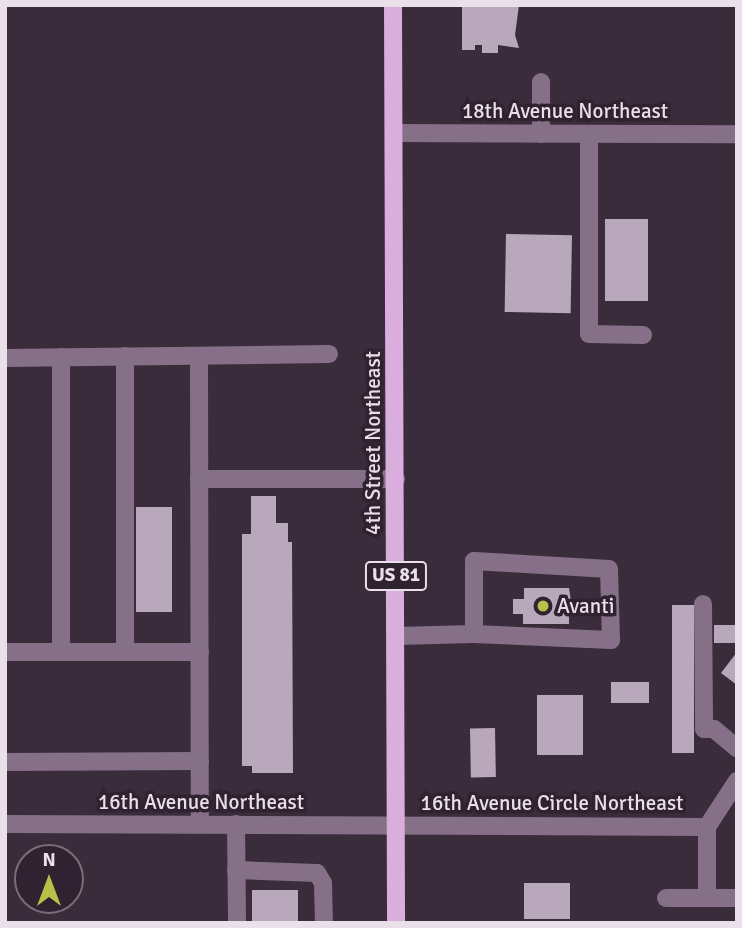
<!DOCTYPE html>
<style>
body{margin:0}
#map{position:relative;width:742px;height:928px;overflow:hidden;background:#3a2c3b;font-family:Signika,sans-serif}
div>[style]{position:absolute}
[style*='--x']{left:calc(var(--x)*1px);top:calc(var(--y)*1px);width:calc(var(--w)*1px);rotate:calc(var(--a)*1deg)}
.building>*{inset:0;background:#b9a8bb;transform-origin:0 0}
.minor>*{height:18px;margin:-9px;padding:0 9px;transform-origin:9px;border-radius:9px;background:#857087}
.major>*{height:18px;margin:-9px;padding:0 9px;transform-origin:9px;border-radius:9px;background:#d9addc}
.dots>*{width:19px;height:19px;translate:-50% -50%;box-sizing:border-box;border:4px solid #302231;border-radius:50%}
span{translate:-50% -50%;white-space:nowrap;text-align:center;line-height:1.15;-webkit-text-stroke:7px #302231;paint-order:stroke}
.shield-label span{padding:2px 5px;background:#302231;border:2px solid;border-radius:5px;-webkit-text-stroke-width:0}
.shield-label{font-size:19px;color:#e9e0ea;font-weight:700}
.street-label{font-size:21px;color:#e9e0ea}
.poi-label{font-size:21px;color:#e9e0ea}
.left{translate:0 -50%;text-align:left}
.frame{position:absolute;inset:0;border:7px solid #e9e0ea;pointer-events:none}
.north{position:absolute;left:14px;top:844px;width:70px;height:70px;box-sizing:border-box;background:#302231;border:2px solid #7a6e7b;border-radius:50%;rotate:0deg;font-size:19px;font-weight:700;line-height:28px;text-align:center;color:#e9e0ea}
.north::after{content:'';display:block;margin:auto;width:24px;height:32px;background:#b7c148;clip-path:polygon(50% 0,100% 100%,50% 72%,0 100%)}
</style>
<div id="map">
<div class="building">
<div style="clip-path:polygon(462px 5px,519px 5px,515px 35px,519px 48px,498px 45px,498px 53px,482px 53px,482px 45px,475px 45px,475px 50px,462px 50px)"></div>
<div style="left:605px;top:219px;width:43px;height:82px"></div>
<div style="left:506px;top:234px;width:66px;height:78px;rotate:1deg"></div>
<div style="clip-path:polygon(251px 496px,276px 496px,276px 523px,288px 523px,288px 542px,292px 542px,293px 773px,252px 773px,252px 766px,242px 766px,242px 534px,251px 534px)"></div>
<div style="left:136px;top:507px;width:36px;height:105px"></div>
<div style="clip-path:polygon(524px 588px,569px 588px,573px 614px,569px 614px,569px 624px,523px 624px,523px 614px,513px 614px,513px 599px,524px 599px)"></div>
<div style="left:672px;top:605px;width:22px;height:148px"></div>
<div style="left:714px;top:625px;width:23px;height:18px"></div>
<div style="clip-path:polygon(737px 652px,737px 685px,721px 673px)"></div>
<div style="left:611px;top:682px;width:38px;height:21px"></div>
<div style="left:537px;top:695px;width:46px;height:60px"></div>
<div style="left:495px;top:728px;width:49px;height:25px;rotate:89deg"></div>
<div style="left:524px;top:883px;width:46px;height:36px"></div>
<div style="left:252px;top:890px;width:46px;height:33px"></div>
</div>
<div class="minor">
<div style="--x:394;--y:133;--w:343;--a:0.2"></div>
<div style="--x:541;--y:134;--w:52;--a:-90"></div>
<div style="--x:589;--y:134;--w:200;--a:90"></div>
<div style="--x:589;--y:334;--w:54;--a:1.1"></div>
<div style="--x:125;--y:356;--w:296;--a:90"></div>
<div style="--x:199;--y:356;--w:468;--a:89.9"></div>
<div style="--x:61;--y:357;--w:295;--a:90"></div>
<div style="--x:5;--y:358;--w:324;--a:-0.7"></div>
<div style="--x:199;--y:479;--w:197;--a:0"></div>
<div style="--x:703;--y:604;--w:125;--a:89.5"></div>
<div style="--x:704;--y:729;--w:10;--a:0"></div>
<div style="--x:714;--y:729;--w:30;--a:40"></div>
<div style="--x:396;--y:636;--w:78;--a:-1.5"></div>
<div style="--x:474;--y:634;--w:73;--a:-90"></div>
<div style="--x:474;--y:561;--w:135;--a:3.4"></div>
<div style="--x:609;--y:569;--w:71;--a:88.4"></div>
<div style="--x:611;--y:640;--w:137;--a:-177.5"></div>
<div style="--x:5;--y:652;--w:195;--a:0"></div>
<div style="--x:5;--y:762;--w:195;--a:-0.3"></div>
<div style="--x:5;--y:824;--w:702;--a:0.24"></div>
<div style="--x:236;--y:824;--w:99;--a:89.4"></div>
<div style="--x:236;--y:870;--w:81;--a:2.1"></div>
<div style="--x:317;--y:873;--w:12;--a:59"></div>
<div style="--x:323;--y:883;--w:40;--a:88.6"></div>
<div style="--x:666;--y:898;--w:71;--a:0"></div>
<div style="--x:707;--y:898;--w:71;--a:-90"></div>
<div style="--x:707;--y:827;--w:55;--a:-56.9"></div>
</div>
<div class="major">
<div style="--x:393;--y:5;--w:918;--a:89.81"></div>
</div>
<div class="dots">
<div style="left:543px;top:606px;background:#b7c148"></div>
</div>
<div class="shield-label">
<span style="left:396px;top:576px">US 81</span>
</div>
<div class="street-label">
<span style="left:565px;top:111px">18th Avenue Northeast</span>
<span style="left:373px;top:443px;rotate:-90deg">4th Street Northeast</span>
<span style="left:201px;top:802px">16th Avenue Northeast</span>
<span style="left:552px;top:803px">16th Avenue Circle Northeast</span>
</div>
<div class="poi-label">
<span class="left" style="left:557px;top:606px">Avanti</span>
</div>
<div class="frame"></div>
<div class="north">N</div>
</div>
